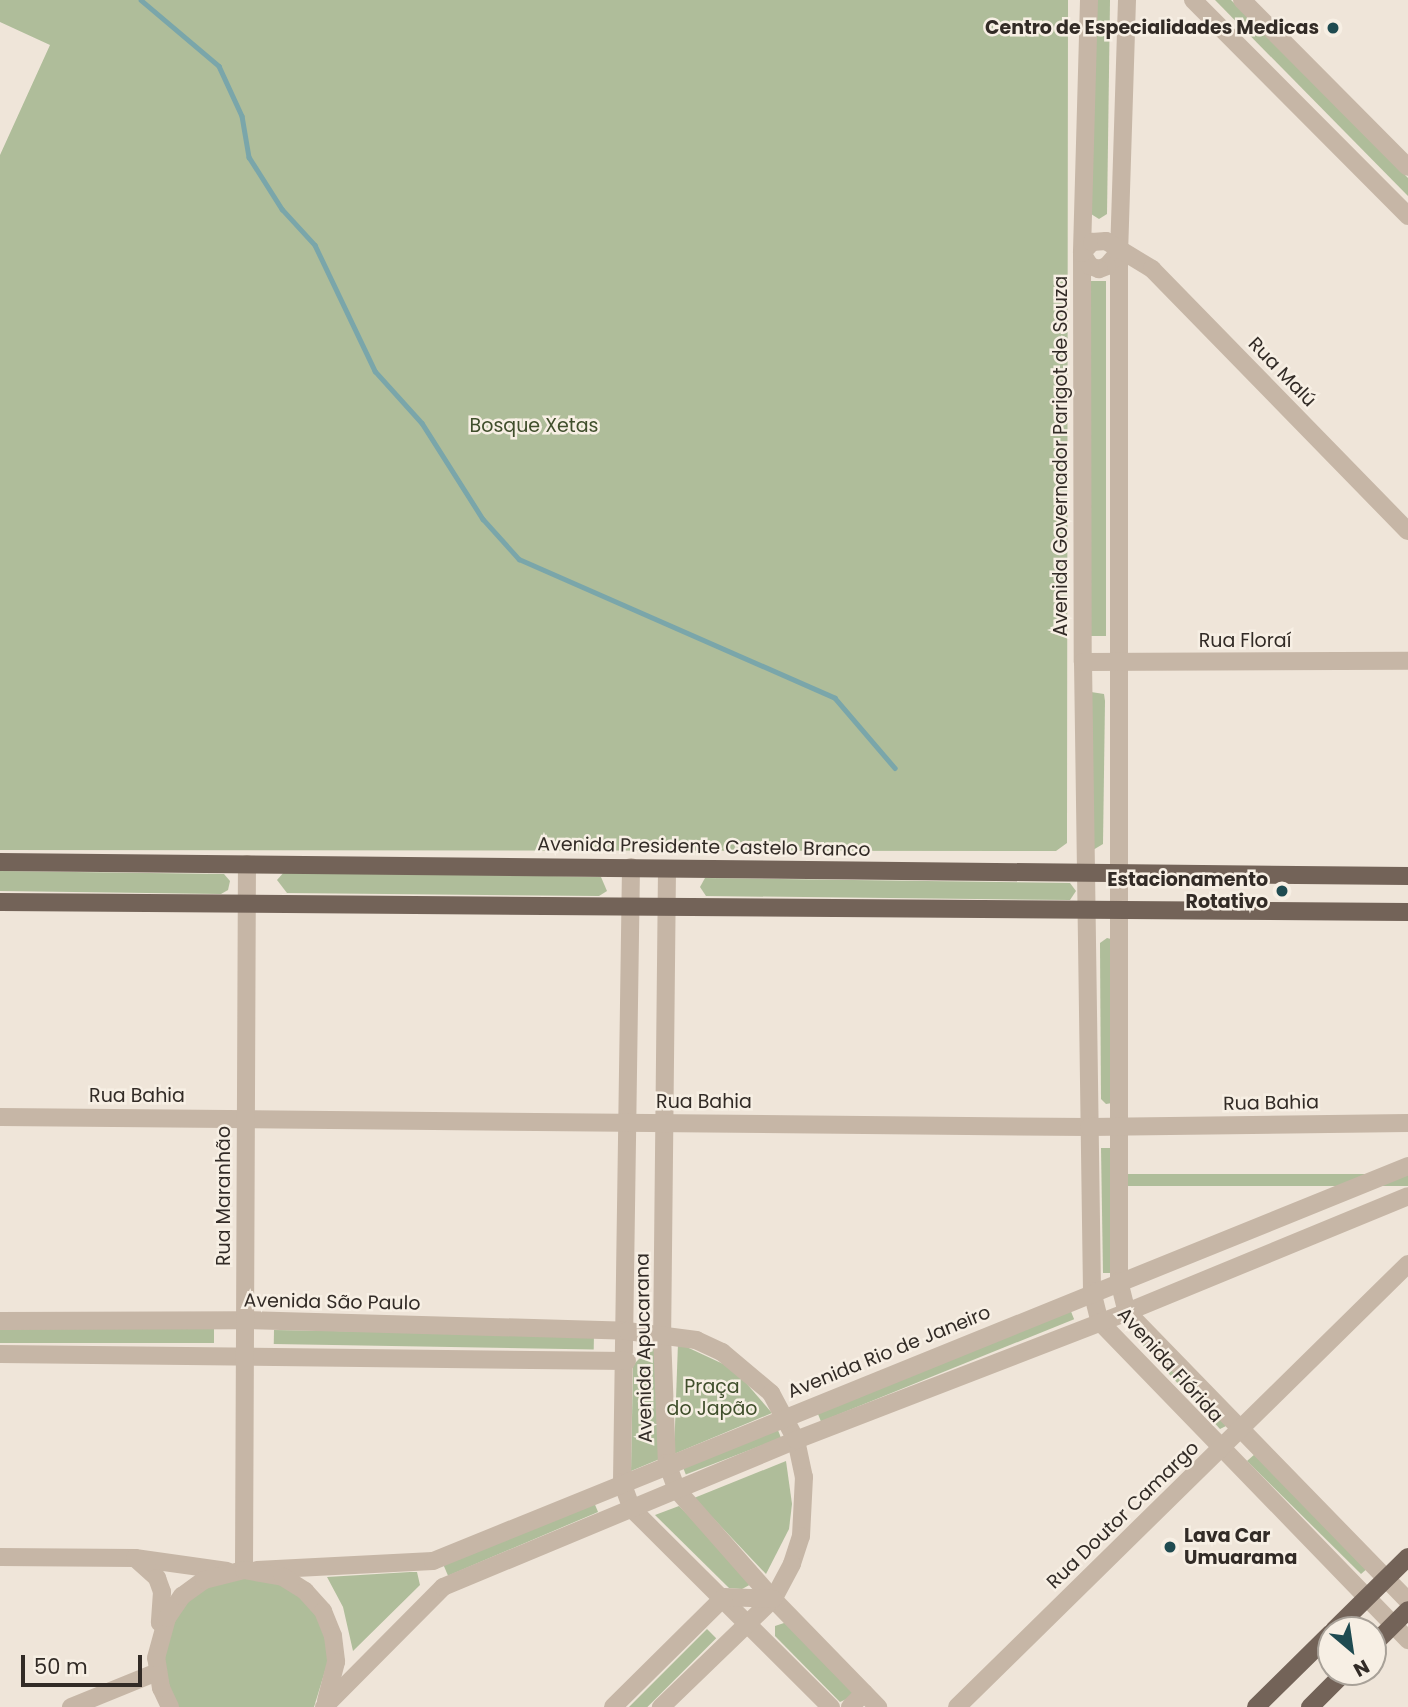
<!DOCTYPE html>
<meta charset="utf-8">
<style>
body{margin:0}
#map{position:relative;width:1408px;height:1707px;overflow:hidden;background:#efe5d9;font-family:Poppins,sans-serif}
div>[style]{position:absolute}
[style*='--x']{left:calc(var(--x)*1px);top:calc(var(--y)*1px);width:calc(var(--w)*1px);rotate:calc(var(--a)*1deg)}
.green>*{inset:0;background:#afbd9a;transform-origin:0 0}
.stream>*{height:4.5px;margin:-2.25px;padding:0 2.25px;transform-origin:2.25px;border-radius:2.25px;background:#7aa6aa}
.minor>*{height:18px;margin:-9px;padding:0 9px;transform-origin:9px;border-radius:9px;background:#c6b6a6}
.major>*{height:18px;margin:-9px;padding:0 9px;transform-origin:9px;border-radius:9px;background:#736358}
.dots>*{width:19px;height:19px;translate:-50% -50%;box-sizing:border-box;border:4px solid #f7efe4;border-radius:50%}
span{translate:-50% -50%;white-space:nowrap;text-align:center;line-height:1.15;-webkit-text-stroke:5px #f7efe4;paint-order:stroke}
.poi-label{font-size:19px;color:#322b26;font-weight:700}
.right{translate:-100% -50%;text-align:right}
.left{translate:0 -50%;text-align:left}
.street-label{font-size:19px;color:#322b26}
.park-label{font-size:19px;color:#404f2c}
.north{position:absolute;left:1317px;top:1616px;width:70px;height:70px;box-sizing:border-box;background:#f7efe4;border:2px solid #a8a198;border-radius:50%;rotate:151deg;font-size:19px;font-weight:700;line-height:28px;text-align:center;color:#322b26}
.north::after{content:'';display:block;margin:auto;width:24px;height:32px;background:#1f4b51;clip-path:polygon(50% 0,100% 100%,50% 72%,0 100%)}
.scale{position:absolute;left:21px;top:1655px;width:121px;height:32px;box-sizing:border-box;border:4px solid #322b26;border-top:0;padding-left:9px;font-size:21px;line-height:24px;white-space:nowrap;color:#322b26;-webkit-text-stroke:5px #f7efe4;paint-order:stroke}
</style>
<div id="map">
<div class="green">
<div style="clip-path:polygon(0 0,1068px 0,1067px 843px,1056px 851px,0 850px,0 155px,50px 45px,0 22px)"></div>
<div style="clip-path:polygon(1093px 0,1110px 0,1107px 214px,1099px 219px,1091px 214px)"></div>
<div style="clip-path:polygon(1215px 0,1231px 0,1408px 178px,1408px 196px)"></div>
<div style="left:1106px;top:281px;width:355px;height:16px;rotate:90deg"></div>
<div style="clip-path:polygon(1091px 692px,1104px 694px,1105px 701px,1103px 844px,1093px 850px)"></div>
<div style="clip-path:polygon(0 871px,224px 874px,230px 881px,228px 890px,221px 894px,0 891px)"></div>
<div style="clip-path:polygon(285px 871px,601px 877px,607px 891px,599px 896px,287px 893px,277px 880px)"></div>
<div style="clip-path:polygon(705px 878px,1070px 883px,1076px 891px,1070px 900px,706px 896px,700px 887px)"></div>
<div style="clip-path:polygon(1107px 938px,1111px 939px,1112px 1103px,1106px 1104px,1101px 1099px,1100px 943px)"></div>
<div style="clip-path:polygon(1101px 1148px,1113px 1148px,1112px 1273px,1103px 1273px)"></div>
<div style="left:1408px;top:1174px;width:12px;height:283px;rotate:90deg"></div>
<div style="left:1070px;top:1309px;width:11px;height:273px;rotate:68deg"></div>
<div style="left:0;top:1329px;width:214px;height:14px"></div>
<div style="clip-path:polygon(1135px 1329px,1227px 1422px,1226px 1426px,1220px 1429px,1132px 1334px)"></div>
<div style="left:274px;top:1330px;width:320px;height:14px;rotate:1deg"></div>
<div style="clip-path:polygon(678px 1343px,734px 1369px,772px 1413px,674px 1454px)"></div>
<div style="clip-path:polygon(666px 1345px,662px 1458px,631px 1471px,633px 1365px,648px 1350px)"></div>
<div style="left:776px;top:1425px;width:14px;height:102px;rotate:69deg"></div>
<div style="clip-path:polygon(1255px 1454px,1368px 1568px,1361px 1574px,1247px 1461px)"></div>
<div style="clip-path:polygon(786px 1461px,792px 1504px,789px 1529px,766px 1574px,694px 1498px)"></div>
<div style="left:593px;top:1500px;width:13px;height:163px;rotate:67deg"></div>
<div style="clip-path:polygon(679px 1506px,755px 1582px,742px 1589px,729px 1588px,655px 1515px)"></div>
<div style="clip-path:polygon(410px 1572px,417px 1572px,420px 1585px,353px 1651px,343px 1607px,327px 1577px)"></div>
<div style="clip-path:polygon(242px 1576px,284px 1585px,308px 1603px,324px 1628px,329px 1658px,314px 1707px,178px 1707px,171px 1695px,163px 1652px,179px 1611px,200px 1590px)"></div>
<div style="clip-path:polygon(787px 1622px,853px 1690px,853px 1696px,840px 1702px,775px 1636px,775px 1626px)"></div>
<div style="left:707px;top:1629px;width:13px;height:111px;rotate:45deg"></div>
</div>
<div class="stream">
<div style="--x:141;--y:0;--w:102;--a:40.2"></div>
<div style="--x:219;--y:66;--w:55;--a:65.3"></div>
<div style="--x:242;--y:116;--w:42;--a:80.3"></div>
<div style="--x:249;--y:157;--w:62;--a:57.6"></div>
<div style="--x:282;--y:209;--w:49;--a:47.5"></div>
<div style="--x:315;--y:245;--w:140;--a:64.5"></div>
<div style="--x:375;--y:371;--w:70;--a:47.9"></div>
<div style="--x:422;--y:423;--w:114;--a:57.6"></div>
<div style="--x:483;--y:519;--w:54;--a:48"></div>
<div style="--x:519;--y:559;--w:345;--a:23.7"></div>
<div style="--x:835;--y:698;--w:92;--a:49.4"></div>
</div>
<div class="minor">
<div style="--x:1089;--y:0;--w:253;--a:91.6"></div>
<div style="--x:1082;--y:253;--w:409;--a:89.9"></div>
<div style="--x:1083;--y:662;--w:629;--a:89.18"></div>
<div style="--x:1092;--y:1291;--w:32;--a:76"></div>
<div style="--x:1100;--y:1322;--w:443;--a:45.9"></div>
<div style="--x:1127;--y:0;--w:252;--a:91.8"></div>
<div style="--x:1119;--y:252;--w:1029;--a:90"></div>
<div style="--x:1119;--y:1281;--w:32;--a:76"></div>
<div style="--x:1127;--y:1312;--w:403;--a:45.8"></div>
<div style="--x:1193;--y:0;--w:305;--a:45.1"></div>
<div style="--x:1242;--y:0;--w:235;--a:45.2"></div>
<div style="--x:1119;--y:252;--w:18;--a:131"></div>
<div style="--x:1107;--y:266;--w:9;--a:159"></div>
<div style="--x:1099;--y:269;--w:9;--a:-162"></div>
<div style="--x:1090;--y:266;--w:15;--a:-122"></div>
<div style="--x:1082;--y:253;--w:15;--a:-48"></div>
<div style="--x:1092;--y:242;--w:14;--a:-4"></div>
<div style="--x:1106;--y:241;--w:54;--a:31.3"></div>
<div style="--x:1152;--y:269;--w:366;--a:45.7"></div>
<div style="--x:1083;--y:662;--w:325;--a:-0.2"></div>
<div style="--x:631;--y:867;--w:615;--a:90.84"></div>
<div style="--x:622;--y:1482;--w:29;--a:70"></div>
<div style="--x:632;--y:1509;--w:281;--a:44.9"></div>
<div style="--x:667;--y:869;--w:466;--a:90.6"></div>
<div style="--x:662;--y:1335;--w:128;--a:87.8"></div>
<div style="--x:667;--y:1463;--w:29;--a:70"></div>
<div style="--x:677;--y:1490;--w:145;--a:48.6"></div>
<div style="--x:773;--y:1599;--w:151;--a:45.8"></div>
<div style="--x:0;--y:1117;--w:1089;--a:0.53"></div>
<div style="--x:1089;--y:1127;--w:319;--a:-0.7"></div>
<div style="--x:0;--y:1321;--w:245;--a:-0.2"></div>
<div style="--x:245;--y:1320;--w:382;--a:1.6"></div>
<div style="--x:627;--y:1331;--w:70;--a:7.4"></div>
<div style="--x:696;--y:1340;--w:29;--a:25"></div>
<div style="--x:722;--y:1352;--w:64;--a:39.9"></div>
<div style="--x:771;--y:1393;--w:53;--a:62"></div>
<div style="--x:796;--y:1440;--w:38;--a:78"></div>
<div style="--x:804;--y:1477;--w:59;--a:92.9"></div>
<div style="--x:801;--y:1536;--w:29;--a:108"></div>
<div style="--x:792;--y:1564;--w:40;--a:118"></div>
<div style="--x:773;--y:1599;--w:156;--a:136"></div>
<div style="--x:0;--y:1354;--w:627;--a:0.64"></div>
<div style="--x:0;--y:1557;--w:135;--a:0.4"></div>
<div style="--x:135;--y:1558;--w:93;--a:8"></div>
<div style="--x:135;--y:1558;--w:30;--a:42"></div>
<div style="--x:157;--y:1578;--w:15;--a:70"></div>
<div style="--x:162;--y:1592;--w:31;--a:94"></div>
<div style="--x:244;--y:1570;--w:706;--a:-89.76"></div>
<div style="--x:257;--y:1570;--w:176;--a:-2.9"></div>
<div style="--x:433;--y:1561;--w:1052;--a:-22.05"></div>
<div style="--x:724;--y:1597;--w:49;--a:2.3"></div>
<div style="--x:71;--y:1707;--w:93;--a:-22.1"></div>
<div style="--x:170;--y:1707;--w:21;--a:-115"></div>
<div style="--x:161;--y:1688;--w:30;--a:-99"></div>
<div style="--x:156;--y:1658;--w:41;--a:-74.6"></div>
<div style="--x:167;--y:1618;--w:27;--a:-56"></div>
<div style="--x:182;--y:1596;--w:27;--a:-36"></div>
<div style="--x:204;--y:1580;--w:41;--a:-14"></div>
<div style="--x:244;--y:1570;--w:40;--a:10"></div>
<div style="--x:283;--y:1577;--w:26;--a:32"></div>
<div style="--x:305;--y:1591;--w:27;--a:48"></div>
<div style="--x:323;--y:1611;--w:27;--a:68"></div>
<div style="--x:333;--y:1636;--w:26;--a:83"></div>
<div style="--x:336;--y:1662;--w:40;--a:104.4"></div>
<div style="--x:324;--y:1707;--w:169;--a:-45.2"></div>
<div style="--x:443;--y:1587;--w:382;--a:-22.6"></div>
<div style="--x:796;--y:1440;--w:355;--a:-21.1"></div>
<div style="--x:1127;--y:1312;--w:304;--a:-22.4"></div>
<div style="--x:613;--y:1707;--w:156;--a:-44.7"></div>
<div style="--x:850;--y:1707;--w:20;--a:-45"></div>
<div style="--x:957;--y:1707;--w:632;--a:-44.49"></div>
</div>
<div class="major">
<div style="--x:0;--y:862;--w:1408;--a:0.57"></div>
<div style="--x:0;--y:902;--w:1408;--a:0.41"></div>
<div style="--x:1334;--y:1630;--w:104;--a:-44.6"></div>
<div style="--x:1373;--y:1645;--w:49;--a:-45"></div>
<div style="--x:1256;--y:1707;--w:105;--a:-44.6"></div>
<div style="--x:1310;--y:1707;--w:49;--a:-45"></div>
</div>
<div class="dots">
<div style="left:1333px;top:28px;background:#1f4b51"></div>
<div style="left:1282px;top:891px;background:#1f4b51"></div>
<div style="left:1170px;top:1547px;background:#1f4b51"></div>
</div>
<div class="poi-label">
<span class="right" style="left:1319px;top:28px">Centro de Especialidades Medicas</span>
<span class="right" style="left:1268px;top:891px">Estacionamento<br>Rotativo</span>
<span class="left" style="left:1184px;top:1547px">Lava Car<br>Umuarama</span>
</div>
<div class="street-label">
<span style="left:1282px;top:372px;rotate:46deg">Rua Malú</span>
<span style="left:1061px;top:456px;rotate:-90deg">Avenida Governador Parigot de Souza</span>
<span style="left:1245px;top:641px">Rua Floraí</span>
<span style="left:704px;top:847px;rotate:1deg">Avenida Presidente Castelo Branco</span>
<span style="left:137px;top:1096px">Rua Bahia</span>
<span style="left:704px;top:1102px">Rua Bahia</span>
<span style="left:1271px;top:1103px;rotate:-1deg">Rua Bahia</span>
<span style="left:224px;top:1196px;rotate:-90deg">Rua Maranhão</span>
<span style="left:332px;top:1302px;rotate:1deg">Avenida São Paulo</span>
<span style="left:644px;top:1348px;rotate:-91deg">Avenida Apucarana</span>
<span style="left:889px;top:1352px;rotate:-22deg">Avenida Rio de Janeiro</span>
<span style="left:1170px;top:1365px;rotate:48deg">Avenida Flórida</span>
<span style="left:1123px;top:1515px;rotate:-44deg">Rua Doutor Camargo</span>
</div>
<div class="park-label">
<span style="left:534px;top:426px">Bosque Xetas</span>
<span style="left:712px;top:1398px">Praça<br>do Japão</span>
</div>
<div class="north">N</div>
<div class="scale">50 m</div>
</div>
